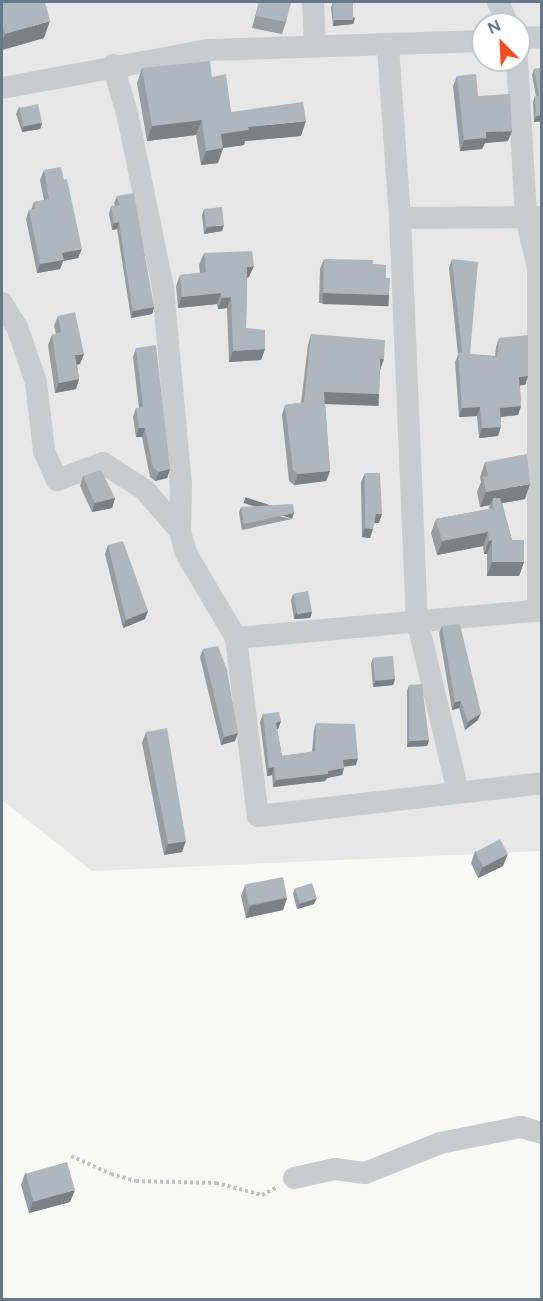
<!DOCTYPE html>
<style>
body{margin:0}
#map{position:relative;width:543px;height:1301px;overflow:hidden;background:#f8f8f5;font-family:Figtree,sans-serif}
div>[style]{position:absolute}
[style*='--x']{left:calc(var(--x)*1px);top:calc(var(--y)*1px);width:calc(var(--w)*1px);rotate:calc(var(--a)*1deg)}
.built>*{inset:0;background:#e6e7e6}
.path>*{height:4px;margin-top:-2px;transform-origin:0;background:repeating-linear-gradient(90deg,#bfc2c4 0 3px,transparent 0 6px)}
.street>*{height:22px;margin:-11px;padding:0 11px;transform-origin:11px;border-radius:11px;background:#c8cccf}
.wall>*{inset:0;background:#969da3}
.shaded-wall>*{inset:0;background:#7a8084;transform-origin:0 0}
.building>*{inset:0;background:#aeb7bd;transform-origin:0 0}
span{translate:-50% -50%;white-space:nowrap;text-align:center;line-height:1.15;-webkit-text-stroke:6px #fff;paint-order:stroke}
.frame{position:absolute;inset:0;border:3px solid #657989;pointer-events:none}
.north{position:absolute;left:471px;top:12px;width:60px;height:60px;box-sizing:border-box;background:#fff;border:2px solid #c1c9d0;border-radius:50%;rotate:336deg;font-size:16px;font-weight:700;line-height:24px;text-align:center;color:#657989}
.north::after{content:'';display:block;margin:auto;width:21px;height:27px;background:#ef501e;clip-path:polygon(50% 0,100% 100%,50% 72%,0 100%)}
</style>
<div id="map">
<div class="built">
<div style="clip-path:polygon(evenodd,2px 2px,541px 2px,541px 851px,92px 871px,2px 800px,2px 2px,483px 24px,519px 24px,519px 60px,483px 60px,483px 24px)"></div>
</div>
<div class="path">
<div style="--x:71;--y:1156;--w:44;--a:24.2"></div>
<div style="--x:111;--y:1174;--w:26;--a:16"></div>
<div style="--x:136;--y:1181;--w:80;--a:1.4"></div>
<div style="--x:216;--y:1183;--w:48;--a:14.6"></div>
<div style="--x:262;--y:1195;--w:18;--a:-27"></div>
</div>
<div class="street">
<div style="--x:313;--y:2;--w:44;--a:87.4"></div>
<div style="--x:498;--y:2;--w:24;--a:66"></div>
<div style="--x:519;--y:38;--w:23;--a:-2"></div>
<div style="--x:388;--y:47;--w:171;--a:86"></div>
<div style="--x:400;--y:218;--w:402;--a:87.6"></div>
<div style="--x:417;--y:620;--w:177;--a:76.6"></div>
<div style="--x:517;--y:60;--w:157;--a:86.7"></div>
<div style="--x:526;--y:217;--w:52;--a:76.8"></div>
<div style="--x:538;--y:268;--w:342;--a:90"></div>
<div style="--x:113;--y:65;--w:54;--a:73.9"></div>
<div style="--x:128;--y:117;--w:175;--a:78.4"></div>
<div style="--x:163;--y:288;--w:197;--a:84.8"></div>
<div style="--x:181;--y:484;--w:47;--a:91.2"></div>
<div style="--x:180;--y:531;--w:23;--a:75"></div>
<div style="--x:186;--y:553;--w:99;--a:59.5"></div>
<div style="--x:236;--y:638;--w:179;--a:83"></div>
<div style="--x:258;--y:816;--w:286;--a:-6.6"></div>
<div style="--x:2;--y:88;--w:211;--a:-10.4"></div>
<div style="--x:210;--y:50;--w:273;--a:-1.9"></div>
<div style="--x:400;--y:218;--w:140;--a:-0.4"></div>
<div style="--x:2;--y:303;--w:28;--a:58"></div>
<div style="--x:17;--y:327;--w:58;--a:70.9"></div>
<div style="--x:36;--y:382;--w:69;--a:83.4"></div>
<div style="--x:44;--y:451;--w:32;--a:66"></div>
<div style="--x:57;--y:480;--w:49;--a:-20.3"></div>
<div style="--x:103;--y:463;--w:50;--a:32.7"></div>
<div style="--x:145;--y:490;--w:54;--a:49.5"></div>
<div style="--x:236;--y:638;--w:307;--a:-5.2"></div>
<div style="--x:294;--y:1178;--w:42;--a:-12.4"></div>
<div style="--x:335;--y:1169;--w:30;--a:8"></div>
<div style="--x:365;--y:1173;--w:81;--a:-21.8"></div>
<div style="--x:440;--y:1143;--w:83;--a:-11.2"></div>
<div style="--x:521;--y:1127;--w:22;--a:16"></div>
</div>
<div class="wall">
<div style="clip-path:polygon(2px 2px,44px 38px,2px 50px)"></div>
<div style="clip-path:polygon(259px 2px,285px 2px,286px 22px,282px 34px,252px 28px)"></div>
<div style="clip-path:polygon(333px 2px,355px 18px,353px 24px,333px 26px,331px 8px)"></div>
<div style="clip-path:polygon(142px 68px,212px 77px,231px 112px,301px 136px,245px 141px,244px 145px,223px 148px,218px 163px,201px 165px,196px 135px,147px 141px,137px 83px)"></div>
<div style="clip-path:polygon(542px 68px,542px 121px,534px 122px,533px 102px,535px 96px,536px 96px,532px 75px,534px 69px)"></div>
<div style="clip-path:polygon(457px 76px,478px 96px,508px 141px,485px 143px,482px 149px,460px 151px,453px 86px)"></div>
<div style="clip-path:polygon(19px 107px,42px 123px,40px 129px,22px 132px,16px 114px)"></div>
<div style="clip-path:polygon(44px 170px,78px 258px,63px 261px,60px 269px,37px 273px,26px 219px,29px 210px,31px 210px,34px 202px,44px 200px,40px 180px)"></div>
<div style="clip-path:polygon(117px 196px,154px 307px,152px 314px,131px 318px,117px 229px,112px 230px,109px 214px,111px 206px,115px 206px,114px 203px)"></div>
<div style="clip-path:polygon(204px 209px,222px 231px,204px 234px,202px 215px)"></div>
<div style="clip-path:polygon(204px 253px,249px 277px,247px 278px,246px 328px,265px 349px,261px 360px,229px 362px,227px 308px,218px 309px,217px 304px,178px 308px,176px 286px,180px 275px,200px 273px,199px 265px)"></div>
<div style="clip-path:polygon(324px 259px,373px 264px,386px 278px,389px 295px,386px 305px,319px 303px,320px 269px)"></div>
<div style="clip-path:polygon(452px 259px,470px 354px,495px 356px,496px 347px,499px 338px,528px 376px,525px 385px,520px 385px,521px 406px,518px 415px,501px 417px,498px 436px,479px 438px,477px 416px,459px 417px,455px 362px,458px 355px,449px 268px)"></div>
<div style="clip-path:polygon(58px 316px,80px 364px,77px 365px,79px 379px,76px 389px,55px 393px,48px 345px,52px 335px,56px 334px,54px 326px)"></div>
<div style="clip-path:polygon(311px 334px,380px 370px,379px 394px,375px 405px,325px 403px,330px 471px,326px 481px,294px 485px,289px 481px,282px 415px,285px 405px,301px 403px,308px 345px)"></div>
<div style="clip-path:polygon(136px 348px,170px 469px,167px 478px,155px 481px,150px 477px,142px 437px,136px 437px,133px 417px,136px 408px,139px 408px,133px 357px)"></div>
<div style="clip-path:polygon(485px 462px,525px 499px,502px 503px,512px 540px,524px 562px,519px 576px,487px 576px,487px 554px,484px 554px,483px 546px,437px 555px,431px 533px,436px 519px,489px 509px,490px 505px,480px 507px,477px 492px,481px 482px,480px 477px)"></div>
<div style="clip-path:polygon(365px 473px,379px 523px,374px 523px,370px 538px,362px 537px,361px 482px)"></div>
<div style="clip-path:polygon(83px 476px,115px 498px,112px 508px,92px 512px,80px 486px)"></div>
<div style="clip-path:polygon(241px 507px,292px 519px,242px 530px,239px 513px)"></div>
<div style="clip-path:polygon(108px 545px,148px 611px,145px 619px,123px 628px,105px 554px)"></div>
<div style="clip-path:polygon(293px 594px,312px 612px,310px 618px,294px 619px,291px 600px)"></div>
<div style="clip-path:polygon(442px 626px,478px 720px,465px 730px,459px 708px,452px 710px,439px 633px)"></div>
<div style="clip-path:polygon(203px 649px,235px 741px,221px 745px,200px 657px)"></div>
<div style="clip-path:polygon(373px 658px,395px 679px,393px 685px,373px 687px,371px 664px)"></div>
<div style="clip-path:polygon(409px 685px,429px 740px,427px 746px,407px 747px,407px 691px)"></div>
<div style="clip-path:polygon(263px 714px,281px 721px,278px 729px,277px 729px,282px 756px,312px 752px,314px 730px,316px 723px,356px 765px,344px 767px,342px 775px,327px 778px,325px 781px,273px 787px,272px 775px,267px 776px,260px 722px)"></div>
<div style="clip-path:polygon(146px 732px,182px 852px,164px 855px,142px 743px)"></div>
<div style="clip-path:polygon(475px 851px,503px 866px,478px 878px,471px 863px)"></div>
<div style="clip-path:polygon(245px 885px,287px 898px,283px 910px,246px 918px,241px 896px)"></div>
<div style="clip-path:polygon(295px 888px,314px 904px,297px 909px,293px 894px)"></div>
<div style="clip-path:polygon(25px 1173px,70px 1202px,29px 1213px,21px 1185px)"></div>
</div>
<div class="shaded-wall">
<div style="clip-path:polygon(355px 18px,353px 24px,333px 26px,335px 20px)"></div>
<div style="clip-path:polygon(50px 21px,44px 38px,2px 50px,2px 42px,5px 34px)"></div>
<div style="clip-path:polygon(542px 115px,542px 121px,534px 122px,536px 116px)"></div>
<div style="clip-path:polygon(202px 120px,196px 135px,147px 141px,152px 126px)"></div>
<div style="clip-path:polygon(306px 121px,301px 136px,245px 141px,244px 145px,216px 149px,221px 134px,248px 127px)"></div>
<div style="clip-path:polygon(42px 123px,40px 129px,22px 132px,24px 126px)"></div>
<div style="clip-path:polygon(512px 131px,508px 141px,485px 143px,482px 149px,460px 151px,464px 140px,486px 132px)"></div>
<div style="clip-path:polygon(223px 148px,218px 163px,201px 165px,206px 151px)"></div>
<div style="clip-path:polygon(119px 222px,117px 229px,112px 230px,114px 223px)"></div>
<div style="clip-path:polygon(224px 225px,222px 231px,204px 234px,207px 228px)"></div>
<div style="clip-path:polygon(82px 249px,78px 258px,63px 261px,60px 269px,37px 273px,40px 264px,62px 253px)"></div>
<div style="clip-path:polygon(254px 266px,249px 277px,243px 278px,247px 267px)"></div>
<div style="clip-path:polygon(221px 293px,217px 304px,178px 308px,182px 297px)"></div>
<div style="left:323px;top:293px;width:66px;height:11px;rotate:2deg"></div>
<div style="clip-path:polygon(231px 297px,227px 308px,218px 309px,222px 298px)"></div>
<div style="clip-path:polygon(154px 307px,152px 314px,131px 318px,133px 311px)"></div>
<div style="clip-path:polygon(265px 349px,261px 360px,229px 362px,233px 351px)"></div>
<div style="clip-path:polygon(84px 354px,80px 364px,71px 366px,75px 355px)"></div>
<div style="clip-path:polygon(380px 359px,384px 359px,380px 370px)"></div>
<div style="clip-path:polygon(528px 376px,525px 385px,516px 386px,519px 377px)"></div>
<div style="clip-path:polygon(79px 379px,76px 389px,55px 393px,59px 383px)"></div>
<div style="left:324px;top:392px;width:55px;height:12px;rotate:2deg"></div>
<div style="clip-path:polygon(521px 406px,518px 415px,497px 417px,500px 408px)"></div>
<div style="clip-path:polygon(480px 407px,477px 416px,459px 417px,462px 408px)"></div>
<div style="clip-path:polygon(501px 427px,498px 436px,479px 438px,482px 428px)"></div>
<div style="clip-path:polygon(139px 428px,145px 428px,142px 437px,136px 437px)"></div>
<div style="clip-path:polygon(170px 469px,167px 478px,155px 481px,159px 472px)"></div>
<div style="clip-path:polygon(330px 471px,326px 481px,294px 485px,298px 474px)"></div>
<div style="clip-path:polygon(530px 484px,525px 499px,493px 505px,493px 498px,490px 505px,480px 507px,486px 492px)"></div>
<div style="clip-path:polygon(115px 498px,112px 508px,92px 512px,95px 503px)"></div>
<div style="left:294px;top:513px;width:6px;height:51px;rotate:108deg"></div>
<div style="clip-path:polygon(376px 514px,382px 514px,379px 523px,373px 523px)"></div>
<div style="clip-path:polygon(365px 528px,373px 529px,370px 538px,362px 537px)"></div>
<div style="clip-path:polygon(488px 532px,483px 546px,437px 555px,442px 541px)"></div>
<div style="clip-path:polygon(492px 540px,487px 554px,484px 554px,489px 541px)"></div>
<div style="clip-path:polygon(492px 562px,524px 562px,519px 576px,487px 576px)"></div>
<div style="clip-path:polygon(148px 611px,145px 619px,123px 628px,126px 620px)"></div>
<div style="clip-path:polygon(312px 612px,310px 618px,294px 619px,296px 613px)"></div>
<div style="clip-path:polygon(395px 679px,393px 685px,373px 687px,375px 681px)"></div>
<div style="clip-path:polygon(461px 701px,459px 708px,452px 710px,455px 702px)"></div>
<div style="clip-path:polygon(481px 713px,478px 720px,465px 730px,468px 722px)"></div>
<div style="clip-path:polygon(281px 721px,278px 729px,273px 730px,276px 723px)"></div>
<div style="clip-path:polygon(238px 733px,235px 741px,221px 745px,224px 737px)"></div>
<div style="clip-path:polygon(429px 740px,427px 746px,407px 747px,409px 741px)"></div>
<div style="clip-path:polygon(358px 758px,356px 765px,340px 767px,343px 760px)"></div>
<div style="clip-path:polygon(274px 767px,272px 775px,267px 776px,269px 768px)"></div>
<div style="clip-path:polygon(344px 768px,342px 775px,327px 778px,325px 781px,273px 787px,276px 780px)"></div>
<div style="clip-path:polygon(186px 841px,182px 852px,164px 855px,168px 844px)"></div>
<div style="clip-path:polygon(508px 854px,503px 866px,478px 878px,483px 866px)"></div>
<div style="clip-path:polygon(287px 898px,283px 910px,246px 918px,250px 906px)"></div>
<div style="clip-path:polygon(317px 898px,314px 904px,297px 909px,300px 903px)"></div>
<div style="clip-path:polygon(75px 1190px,70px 1202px,29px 1213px,33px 1201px)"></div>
</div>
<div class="building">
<div style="clip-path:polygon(2px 2px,45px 2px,50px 21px,5px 34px,2px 23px)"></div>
<div style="clip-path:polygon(259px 2px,285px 2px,291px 3px,286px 22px,256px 16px)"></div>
<div style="left:333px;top:2px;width:20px;height:18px"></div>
<div style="clip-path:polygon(210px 61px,212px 77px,226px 74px,231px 112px,303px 102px,306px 121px,248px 127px,249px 130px,221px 134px,223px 148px,206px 151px,202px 120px,152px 126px,142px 68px)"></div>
<div style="clip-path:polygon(542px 68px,542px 115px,536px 116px,535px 96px,539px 96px,534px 69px)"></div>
<div style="clip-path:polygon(476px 74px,478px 96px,510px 94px,512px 131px,486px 132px,486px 138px,464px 140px,457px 76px)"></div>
<div style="left:38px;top:104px;width:19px;height:19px;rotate:78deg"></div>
<div style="clip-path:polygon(61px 167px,64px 180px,67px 179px,82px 249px,62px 253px,64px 260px,40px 264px,29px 210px,35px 209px,34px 202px,49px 199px,44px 170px)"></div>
<div style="clip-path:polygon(134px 193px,154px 307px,133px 311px,119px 222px,114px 223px,111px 206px,119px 205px,117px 196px)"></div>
<div style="left:222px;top:207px;width:18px;height:18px;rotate:84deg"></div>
<div style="clip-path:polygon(252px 251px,254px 266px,247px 267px,246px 328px,265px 330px,265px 349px,233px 351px,231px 297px,222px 298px,221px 293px,182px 297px,180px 275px,206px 272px,204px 253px)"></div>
<div style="clip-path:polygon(324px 259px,373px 260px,373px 264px,386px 265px,386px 278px,390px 278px,389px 295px,323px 293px)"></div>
<div style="clip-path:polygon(452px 259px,478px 262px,470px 354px,497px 357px,499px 338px,528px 335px,528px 376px,519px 377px,521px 406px,500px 408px,501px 427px,482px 428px,480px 407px,462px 408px,458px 353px,462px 353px)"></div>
<div style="clip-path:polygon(75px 312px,84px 354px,75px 355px,79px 379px,59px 383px,52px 335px,61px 332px,58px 316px)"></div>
<div style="clip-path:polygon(311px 334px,385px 340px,384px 359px,380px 359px,379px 394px,324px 392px,330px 471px,298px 474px,293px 470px,285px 405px,304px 402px)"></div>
<div style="clip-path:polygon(156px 345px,170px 469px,159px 472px,153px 468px,145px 428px,139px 428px,136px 408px,143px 407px,136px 348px)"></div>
<div style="clip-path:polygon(527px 454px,530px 484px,486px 492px,483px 477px,488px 476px,485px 462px)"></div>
<div style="clip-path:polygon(101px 470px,115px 498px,95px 503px,83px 476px)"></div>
<div style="clip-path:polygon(365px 473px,380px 473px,382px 514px,376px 514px,373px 529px,365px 528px)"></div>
<div style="clip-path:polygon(493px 498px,500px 498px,512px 540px,524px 540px,524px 562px,492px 562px,492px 540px,489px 541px,488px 532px,442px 541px,436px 519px,493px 508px)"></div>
<div style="clip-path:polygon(293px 504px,294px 513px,244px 524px,241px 507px)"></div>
<div style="clip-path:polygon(123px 541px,148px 611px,126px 620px,108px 545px)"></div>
<div style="left:308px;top:591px;width:21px;height:15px;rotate:79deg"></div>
<div style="clip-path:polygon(460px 624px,481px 713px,468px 722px,461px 701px,455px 702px,442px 626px)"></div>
<div style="clip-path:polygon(218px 646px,227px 670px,238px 733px,224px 737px,203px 649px)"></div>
<div style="left:393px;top:656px;width:23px;height:20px;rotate:85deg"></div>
<div style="clip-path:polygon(422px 684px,429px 740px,409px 741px,409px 685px)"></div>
<div style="clip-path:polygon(279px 712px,281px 721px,276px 723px,282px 756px,315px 751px,316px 723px,355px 724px,358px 758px,343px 760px,344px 768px,328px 771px,328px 774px,276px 780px,274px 767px,269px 768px,263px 714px)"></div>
<div style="clip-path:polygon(167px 728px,186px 841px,168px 844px,146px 732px)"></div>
<div style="left:500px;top:839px;width:17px;height:28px;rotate:62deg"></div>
<div style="left:283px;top:877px;width:21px;height:39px;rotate:79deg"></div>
<div style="left:312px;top:883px;width:16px;height:18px;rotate:72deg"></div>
<div style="left:67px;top:1162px;width:29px;height:43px;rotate:74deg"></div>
</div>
<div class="frame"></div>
<div class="north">N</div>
</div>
